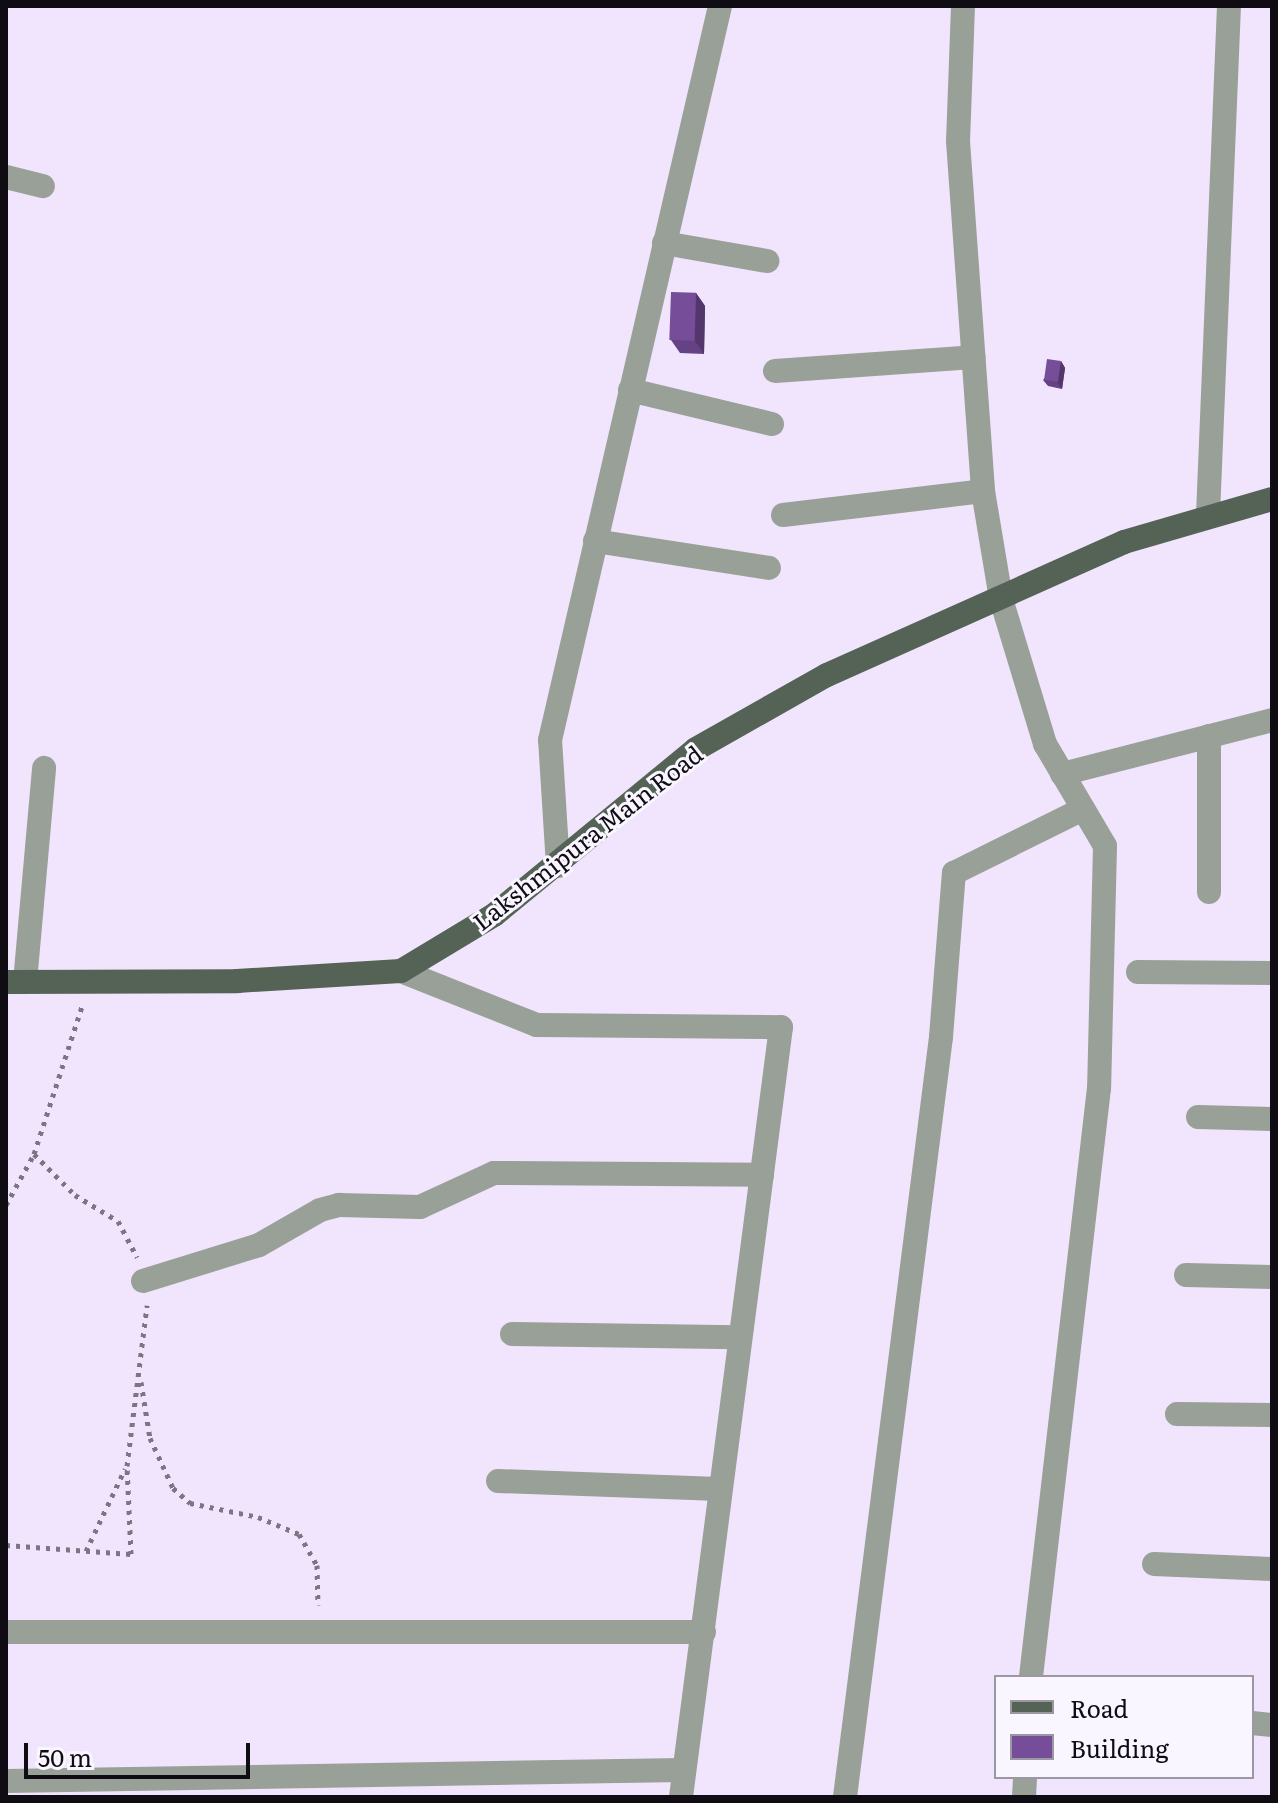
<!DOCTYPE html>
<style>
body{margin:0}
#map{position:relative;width:1278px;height:1803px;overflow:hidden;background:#f0e5fc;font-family:Literata,serif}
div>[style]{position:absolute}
.path>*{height:5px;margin-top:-2.5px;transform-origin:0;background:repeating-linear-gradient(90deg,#7d7584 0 4px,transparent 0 10px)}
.minor>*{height:24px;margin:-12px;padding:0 12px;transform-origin:12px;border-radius:12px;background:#98a098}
.major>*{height:24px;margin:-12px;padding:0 12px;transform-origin:12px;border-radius:12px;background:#546355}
.wall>*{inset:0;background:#654284}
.shaded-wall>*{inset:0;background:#53366b}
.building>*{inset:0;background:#764d99;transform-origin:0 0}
span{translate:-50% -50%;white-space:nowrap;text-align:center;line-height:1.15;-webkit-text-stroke:6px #faf6ff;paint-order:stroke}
.street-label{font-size:24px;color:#100c13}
.frame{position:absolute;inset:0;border:8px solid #100c13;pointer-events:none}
.legend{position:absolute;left:994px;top:1675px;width:260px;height:104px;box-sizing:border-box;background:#faf6ff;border:2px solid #9c98a1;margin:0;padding:10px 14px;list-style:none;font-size:24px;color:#100c13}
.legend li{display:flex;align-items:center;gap:16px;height:40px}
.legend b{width:40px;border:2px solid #9c98a1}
.scale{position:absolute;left:24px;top:1743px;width:226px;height:36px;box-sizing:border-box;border:4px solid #100c13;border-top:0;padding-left:10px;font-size:24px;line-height:28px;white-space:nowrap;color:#100c13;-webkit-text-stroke:6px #faf6ff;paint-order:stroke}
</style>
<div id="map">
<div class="path">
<i style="left:34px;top:1154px;width:156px;rotate:-72deg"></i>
<i style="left:6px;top:1205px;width:58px;rotate:-61.2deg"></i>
<i style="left:34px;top:1154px;width:58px;rotate:45deg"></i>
<i style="left:75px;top:1195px;width:50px;rotate:31.2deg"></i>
<i style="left:118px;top:1221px;width:41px;rotate:62.2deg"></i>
<i style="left:141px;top:1382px;width:57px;rotate:80.9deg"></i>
<i style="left:150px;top:1438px;width:55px;rotate:65.3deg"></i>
<i style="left:173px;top:1488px;width:23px;rotate:41deg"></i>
<i style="left:190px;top:1503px;width:69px;rotate:11.6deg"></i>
<i style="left:258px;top:1517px;width:44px;rotate:22.5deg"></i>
<i style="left:299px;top:1534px;width:36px;rotate:60deg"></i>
<i style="left:317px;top:1565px;width:40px;rotate:88.6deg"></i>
<i style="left:6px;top:1545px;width:125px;rotate:4.1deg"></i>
<i style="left:131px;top:1554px;width:88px;rotate:-92.6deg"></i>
<i style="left:127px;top:1466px;width:162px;rotate:-82.9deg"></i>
<i style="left:86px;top:1551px;width:91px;rotate:-64.6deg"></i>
</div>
<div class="minor">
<i style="left:963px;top:6px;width:135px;rotate:92.1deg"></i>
<i style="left:958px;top:141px;width:351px;rotate:85.9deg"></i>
<i style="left:983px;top:491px;width:109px;rotate:80.5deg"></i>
<i style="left:1001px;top:599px;width:152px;rotate:73.1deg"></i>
<i style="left:1045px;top:744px;width:118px;rotate:59.5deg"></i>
<i style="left:1105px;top:846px;width:242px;rotate:91.4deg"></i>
<i style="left:1099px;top:1088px;width:593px;rotate:96.59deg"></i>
<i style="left:6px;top:177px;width:38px;rotate:14deg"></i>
<i style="left:664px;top:243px;width:105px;rotate:9.9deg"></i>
<i style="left:775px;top:371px;width:199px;rotate:-4deg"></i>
<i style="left:630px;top:390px;width:146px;rotate:13.5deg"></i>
<i style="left:783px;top:515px;width:201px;rotate:-6.8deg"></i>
<i style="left:1208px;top:515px;width:509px;rotate:-87.64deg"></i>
<i style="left:595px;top:541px;width:176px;rotate:8.8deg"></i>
<i style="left:1062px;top:774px;width:217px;rotate:-14.4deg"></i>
<i style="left:558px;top:866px;width:126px;rotate:-93.6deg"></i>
<i style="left:550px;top:740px;width:753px;rotate:-76.96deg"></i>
<i style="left:1209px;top:892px;width:156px;rotate:-90deg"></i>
<i style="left:401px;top:971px;width:146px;rotate:21.7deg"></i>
<i style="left:537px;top:1025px;width:244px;rotate:0.5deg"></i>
<i style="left:781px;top:1027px;width:776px;rotate:97.4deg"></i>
<i style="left:1138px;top:972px;width:134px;rotate:0.4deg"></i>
<i style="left:25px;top:982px;width:215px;rotate:-84.9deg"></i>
<i style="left:1198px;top:1117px;width:74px;rotate:1.5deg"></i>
<i style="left:1186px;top:1275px;width:86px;rotate:1.3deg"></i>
<i style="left:143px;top:1281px;width:121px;rotate:-17.2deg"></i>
<i style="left:259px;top:1245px;width:70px;rotate:-29.8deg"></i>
<i style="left:320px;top:1210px;width:20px;rotate:-15deg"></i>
<i style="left:339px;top:1205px;width:81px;rotate:1.4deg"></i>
<i style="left:420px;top:1207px;width:81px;rotate:-24.7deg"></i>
<i style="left:494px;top:1173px;width:268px;rotate:0.4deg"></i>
<i style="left:512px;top:1334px;width:226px;rotate:0.8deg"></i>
<i style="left:1177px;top:1414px;width:95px;rotate:0.6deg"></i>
<i style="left:498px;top:1481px;width:221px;rotate:2.1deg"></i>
<i style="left:1154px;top:1564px;width:118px;rotate:2.4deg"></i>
<i style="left:6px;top:1632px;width:698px"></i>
<i style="left:1252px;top:1723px;width:20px;rotate:6deg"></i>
<i style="left:6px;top:1781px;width:677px;rotate:-0.93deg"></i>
<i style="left:845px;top:1797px;width:766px;rotate:-82.8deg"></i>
<i style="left:941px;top:1037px;width:165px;rotate:-85.5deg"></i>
<i style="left:954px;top:873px;width:144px;rotate:-26.4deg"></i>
<i style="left:1024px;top:1797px;width:20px;rotate:-87deg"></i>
</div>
<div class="major">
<i style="left:6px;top:982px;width:231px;rotate:-0.2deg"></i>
<i style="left:237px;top:981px;width:164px;rotate:-3.5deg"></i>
<i style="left:401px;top:971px;width:109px;rotate:-31.1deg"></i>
<i style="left:494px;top:915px;width:261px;rotate:-39.4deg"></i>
<i style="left:696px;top:749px;width:150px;rotate:-29.5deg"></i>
<i style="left:827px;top:675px;width:325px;rotate:-24.1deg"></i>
<i style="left:1124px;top:542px;width:154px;rotate:-16.2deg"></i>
</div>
<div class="wall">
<i style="clip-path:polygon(696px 293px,705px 306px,704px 354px,680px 353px,671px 340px)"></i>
<i style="clip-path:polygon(1061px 361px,1065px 368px,1062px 389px,1048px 386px,1043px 380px)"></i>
</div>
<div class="shaded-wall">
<i style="clip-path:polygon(696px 293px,705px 306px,704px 354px,695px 341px)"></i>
<i style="clip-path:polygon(1061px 361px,1065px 368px,1062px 389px,1057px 382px)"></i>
</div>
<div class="building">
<i style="left:671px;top:292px;width:25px;height:48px;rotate:2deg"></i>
<i style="left:1047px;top:359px;width:14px;height:21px;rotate:8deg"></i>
</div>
<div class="street-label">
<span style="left:587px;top:837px;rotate:-38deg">Lakshmipura Main Road</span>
</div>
<div class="frame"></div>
<ul class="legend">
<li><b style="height:10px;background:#546355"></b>Road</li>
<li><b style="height:22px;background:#764d99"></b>Building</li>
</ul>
<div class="scale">50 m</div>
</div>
